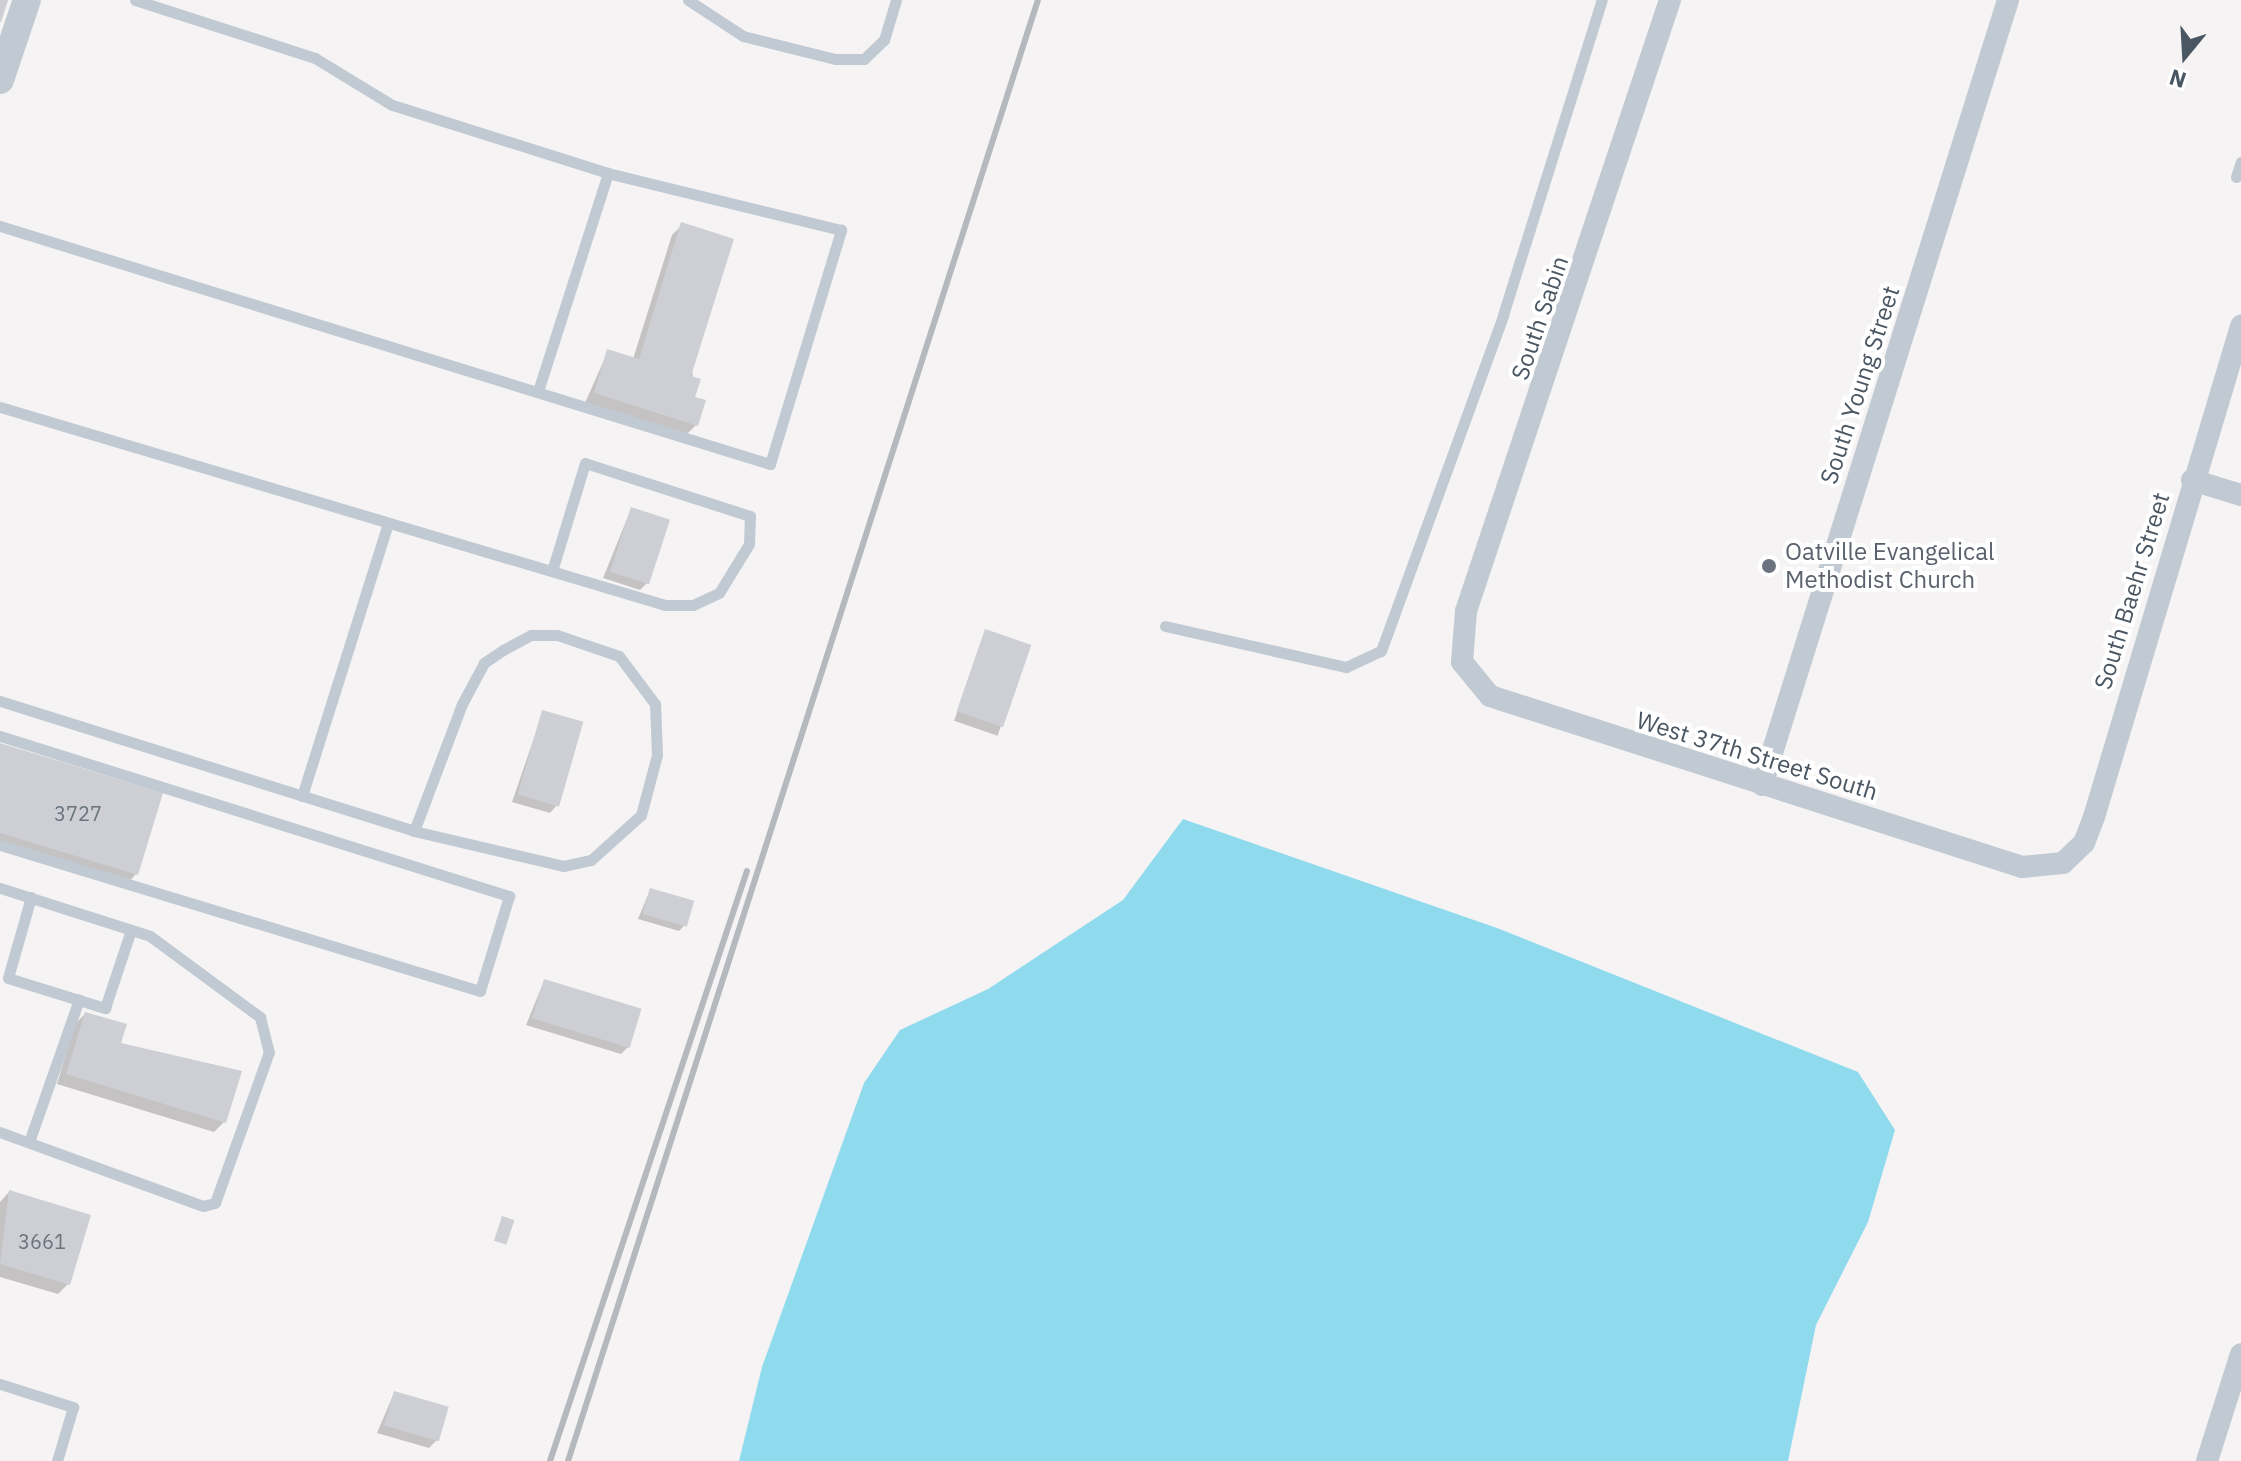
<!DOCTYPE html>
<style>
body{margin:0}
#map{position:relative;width:2241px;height:1461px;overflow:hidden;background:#f5f3f3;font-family:"IBM Plex Sans",sans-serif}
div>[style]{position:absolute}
.water>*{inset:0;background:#90daee}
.shadow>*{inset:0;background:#0003;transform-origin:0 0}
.building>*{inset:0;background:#cdcfd5;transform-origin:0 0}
.service>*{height:11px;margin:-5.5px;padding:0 5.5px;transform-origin:5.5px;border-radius:5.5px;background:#c1cad2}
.minor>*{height:22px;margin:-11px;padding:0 11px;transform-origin:11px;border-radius:11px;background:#c1cad2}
.tertiary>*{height:28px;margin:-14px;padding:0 14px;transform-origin:14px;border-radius:14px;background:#c1cad2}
.rail>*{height:6px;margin:-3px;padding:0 3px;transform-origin:3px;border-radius:3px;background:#b5b8bd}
.dots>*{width:22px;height:22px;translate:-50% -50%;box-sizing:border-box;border:4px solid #fff;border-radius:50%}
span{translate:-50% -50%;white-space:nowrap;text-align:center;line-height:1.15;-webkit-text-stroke:8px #fff;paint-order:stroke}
.number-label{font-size:20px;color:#6b747e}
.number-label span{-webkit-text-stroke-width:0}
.street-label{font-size:24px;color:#4a5661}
.worship-label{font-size:24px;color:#5b616d}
.left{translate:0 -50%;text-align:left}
.north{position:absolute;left:2145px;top:16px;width:80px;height:80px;-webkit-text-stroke:6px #fff;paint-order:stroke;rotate:198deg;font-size:22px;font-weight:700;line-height:32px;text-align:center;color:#4a5661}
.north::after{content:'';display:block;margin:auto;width:28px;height:36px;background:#4a5661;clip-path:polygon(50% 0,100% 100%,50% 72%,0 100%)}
</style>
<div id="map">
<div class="water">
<i style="clip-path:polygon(1183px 819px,1497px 928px,1858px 1072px,1895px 1130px,1868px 1222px,1816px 1325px,1788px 1461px,739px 1461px,762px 1367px,864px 1083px,900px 1030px,988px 989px,1123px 900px)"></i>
</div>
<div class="shadow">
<i style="clip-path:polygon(682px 225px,696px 425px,686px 435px,585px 403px,608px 351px,633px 359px,672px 235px)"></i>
<i style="clip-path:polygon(631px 509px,647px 583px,640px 590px,603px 578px)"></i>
<i style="left:985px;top:631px;width:46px;height:95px;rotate:19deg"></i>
<i style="clip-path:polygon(543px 712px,557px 805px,550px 813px,512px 802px)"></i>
<i style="clip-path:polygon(0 745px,136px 874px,126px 885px,0 846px)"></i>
<i style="clip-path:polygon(650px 890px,684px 926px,679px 931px,638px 919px)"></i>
<i style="clip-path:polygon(544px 981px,628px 1047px,621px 1054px,526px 1025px)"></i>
<i style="clip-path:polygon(85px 1014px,119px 1044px,239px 1072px,224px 1122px,214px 1132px,57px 1084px,75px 1024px)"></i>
<i style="clip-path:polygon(9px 1192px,68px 1284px,58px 1294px,0 1277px,0 1202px)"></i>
<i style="clip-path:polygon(394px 1393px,437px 1440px,429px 1448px,377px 1433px)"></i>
</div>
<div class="building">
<i style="clip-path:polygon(0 0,8px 0,1px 22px,0 22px)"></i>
<i style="clip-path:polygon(681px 222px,734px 239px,691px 376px,701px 379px,695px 397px,706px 400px,698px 426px,594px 393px,607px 349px,639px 359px)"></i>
<i style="left:631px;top:507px;width:41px;height:68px;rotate:18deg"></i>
<i style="left:985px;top:629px;width:49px;height:87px;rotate:19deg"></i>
<i style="left:542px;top:710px;width:43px;height:88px;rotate:16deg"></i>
<i style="clip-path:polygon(0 743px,163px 793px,138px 875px,0 833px)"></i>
<i style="left:650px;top:888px;width:46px;height:27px;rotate:16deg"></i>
<i style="left:544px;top:979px;width:102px;height:41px;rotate:17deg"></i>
<i style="clip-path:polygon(85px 1012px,127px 1024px,121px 1043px,242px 1071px,226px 1123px,66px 1074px)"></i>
<i style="clip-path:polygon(9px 1190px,91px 1215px,70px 1285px,0 1264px)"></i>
<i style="left:502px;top:1216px;width:13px;height:26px;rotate:18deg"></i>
<i style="left:394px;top:1391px;width:57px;height:36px;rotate:16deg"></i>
</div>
<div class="service">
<i style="left:688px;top:0;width:66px;rotate:33.2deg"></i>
<i style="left:743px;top:36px;width:95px;rotate:14deg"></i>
<i style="left:835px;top:59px;width:29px"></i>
<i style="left:864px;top:59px;width:28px;rotate:-44deg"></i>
<i style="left:884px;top:40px;width:42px;rotate:-73.3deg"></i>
<i style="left:2236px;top:177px;width:16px;rotate:-72deg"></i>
<i style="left:0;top:226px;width:806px;rotate:17.18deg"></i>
<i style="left:770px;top:464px;width:245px;rotate:-73.1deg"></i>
<i style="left:841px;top:230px;width:240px;rotate:-166.3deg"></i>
<i style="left:608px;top:173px;width:226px;rotate:-162.5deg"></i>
<i style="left:392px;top:105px;width:90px;rotate:-148.6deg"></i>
<i style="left:315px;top:58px;width:189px;rotate:-162.1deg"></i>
<i style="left:539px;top:388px;width:226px;rotate:-72.2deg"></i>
<i style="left:0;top:407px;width:694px;rotate:16.58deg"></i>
<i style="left:665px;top:605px;width:28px"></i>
<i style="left:693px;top:605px;width:29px;rotate:-25deg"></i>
<i style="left:719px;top:593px;width:57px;rotate:-58.5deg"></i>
<i style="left:749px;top:544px;width:28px;rotate:-88deg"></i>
<i style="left:750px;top:516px;width:173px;rotate:-162.2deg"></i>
<i style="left:585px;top:463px;width:113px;rotate:107deg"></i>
<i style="left:1165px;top:626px;width:186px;rotate:12.8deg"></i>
<i style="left:1346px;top:667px;width:38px;rotate:-25deg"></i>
<i style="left:1381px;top:651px;width:357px;rotate:-70deg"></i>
<i style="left:1503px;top:315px;width:330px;rotate:-72.6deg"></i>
<i style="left:0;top:701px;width:434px;rotate:17.4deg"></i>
<i style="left:414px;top:831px;width:153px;rotate:13.2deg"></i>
<i style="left:563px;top:866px;width:29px;rotate:-12deg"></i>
<i style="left:591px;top:860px;width:67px;rotate:-42deg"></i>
<i style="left:641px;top:815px;width:62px;rotate:-75.1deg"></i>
<i style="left:657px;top:755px;width:51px;rotate:-92.2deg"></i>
<i style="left:655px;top:704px;width:60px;rotate:-126.9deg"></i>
<i style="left:619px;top:656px;width:65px;rotate:-161.3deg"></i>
<i style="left:557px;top:635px;width:26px;rotate:180deg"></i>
<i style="left:531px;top:635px;width:32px;rotate:152deg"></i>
<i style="left:503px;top:650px;width:23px;rotate:146deg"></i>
<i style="left:484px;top:663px;width:47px;rotate:118.2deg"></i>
<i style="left:462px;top:704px;width:136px;rotate:110.7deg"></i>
<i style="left:0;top:736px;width:534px;rotate:17.45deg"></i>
<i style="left:509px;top:896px;width:99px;rotate:107deg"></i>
<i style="left:480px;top:991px;width:502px;rotate:-163.08deg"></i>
<i style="left:302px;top:796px;width:286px;rotate:-72.5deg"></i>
<i style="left:0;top:888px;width:157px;rotate:17.7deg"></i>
<i style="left:150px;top:936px;width:137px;rotate:36.4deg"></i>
<i style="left:260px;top:1017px;width:36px;rotate:76deg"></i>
<i style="left:269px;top:1052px;width:160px;rotate:109.7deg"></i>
<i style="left:215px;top:1203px;width:12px;rotate:166deg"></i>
<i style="left:203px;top:1206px;width:216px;rotate:-160deg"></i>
<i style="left:31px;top:897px;width:84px;rotate:105.9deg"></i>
<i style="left:8px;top:978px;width:102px;rotate:17.2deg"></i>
<i style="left:105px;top:1008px;width:82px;rotate:-71.6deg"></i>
<i style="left:29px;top:1142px;width:151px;rotate:-70.7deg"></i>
<i style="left:0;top:1384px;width:77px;rotate:17.5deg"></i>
<i style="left:73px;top:1407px;width:56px;rotate:106.5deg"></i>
</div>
<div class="minor">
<i style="left:1670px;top:0;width:644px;rotate:108.46deg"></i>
<i style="left:1466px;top:611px;width:51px;rotate:94.5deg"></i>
<i style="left:1462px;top:662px;width:44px;rotate:50.5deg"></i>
<i style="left:1490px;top:696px;width:559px;rotate:17.82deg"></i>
<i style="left:2022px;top:867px;width:41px;rotate:-5.6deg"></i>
<i style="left:2063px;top:863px;width:29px;rotate:-44deg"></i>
<i style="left:2084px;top:843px;width:28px;rotate:-69deg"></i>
<i style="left:2094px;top:817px;width:513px;rotate:-73.33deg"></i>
<i style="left:2192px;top:480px;width:51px;rotate:17deg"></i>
<i style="left:1762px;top:785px;width:823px;rotate:-72.6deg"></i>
<i style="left:2207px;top:1461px;width:112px;rotate:-72.4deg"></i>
</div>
<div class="tertiary">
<i style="left:0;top:80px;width:84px;rotate:-71.4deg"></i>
</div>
<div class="rail">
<i style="left:550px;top:1461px;width:622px;rotate:-71.54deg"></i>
<i style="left:568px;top:1461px;width:1535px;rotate:-72.17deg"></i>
</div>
<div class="dots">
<i style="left:1769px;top:566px;background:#6b7280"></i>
</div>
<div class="number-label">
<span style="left:78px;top:813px">3727</span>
<span style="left:42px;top:1241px">3661</span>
</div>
<div class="street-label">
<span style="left:1540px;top:318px;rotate:-71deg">South Sabin</span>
<span style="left:1860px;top:385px;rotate:-72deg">South Young Street</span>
<span style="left:2132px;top:591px;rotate:-73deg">South Baehr Street</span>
<span style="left:1757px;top:756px;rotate:17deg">West 37th Street South</span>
</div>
<div class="worship-label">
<span class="left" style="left:1785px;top:566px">Oatville Evangelical<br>Methodist Church</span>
</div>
<div class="north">N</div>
</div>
